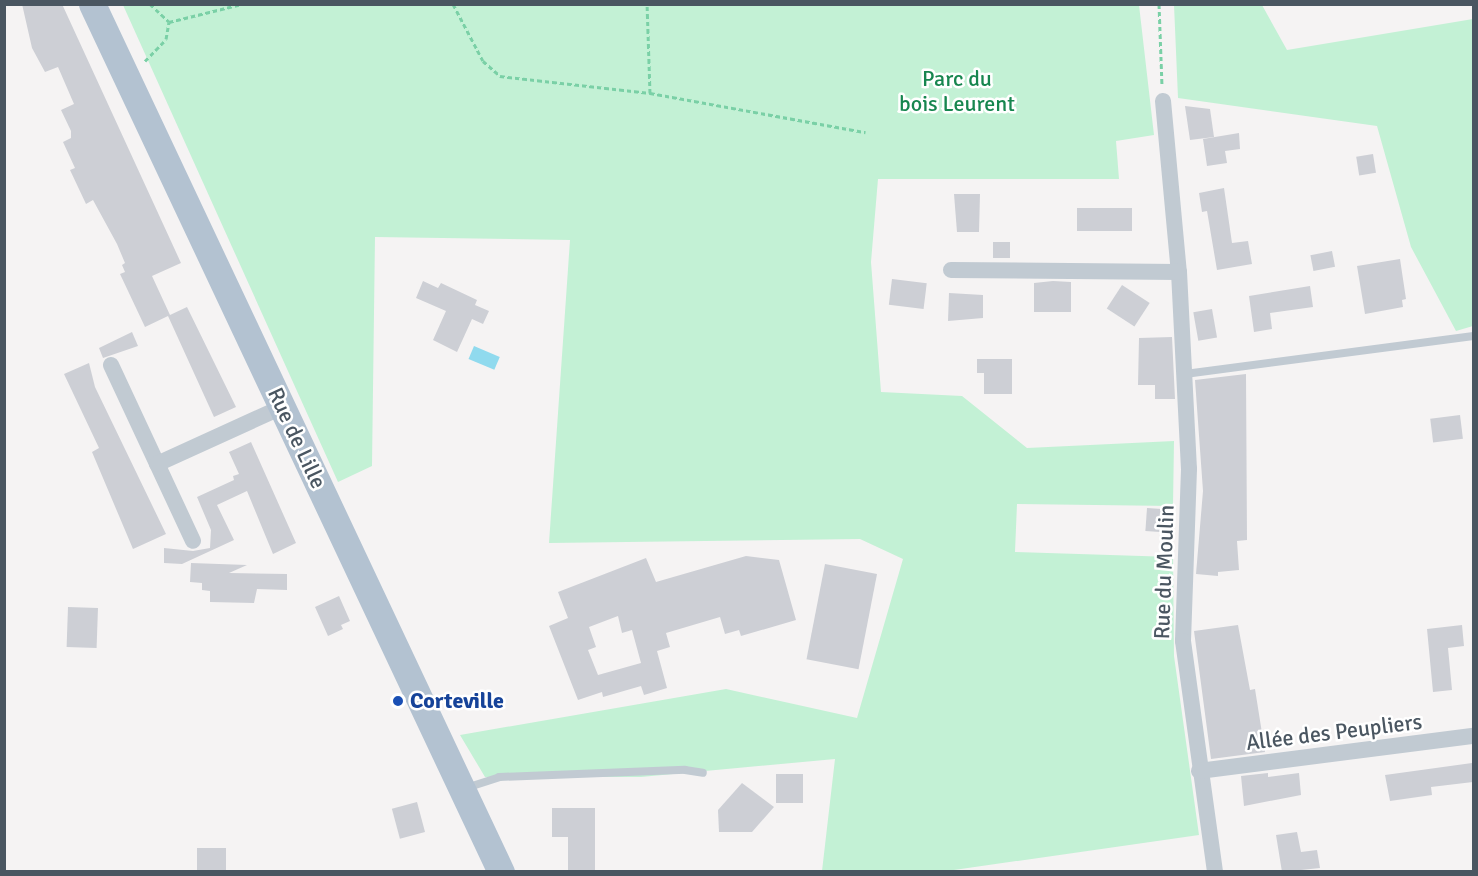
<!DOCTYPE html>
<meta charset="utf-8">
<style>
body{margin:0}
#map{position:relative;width:1478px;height:876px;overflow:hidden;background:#f5f3f3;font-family:Signika,sans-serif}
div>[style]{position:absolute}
.green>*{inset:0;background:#c3f1d5}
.water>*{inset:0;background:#90daee;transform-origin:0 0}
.building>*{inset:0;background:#cdcfd5;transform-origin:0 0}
.path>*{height:3px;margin-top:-1.5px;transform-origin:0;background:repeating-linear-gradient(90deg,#7ad0a6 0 4.5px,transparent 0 7.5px)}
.lane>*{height:8px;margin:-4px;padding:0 4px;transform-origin:4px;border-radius:4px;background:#c1cad2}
.street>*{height:16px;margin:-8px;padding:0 8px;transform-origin:8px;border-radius:8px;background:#c1cad2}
.primary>*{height:27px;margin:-13.5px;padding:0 13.5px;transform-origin:13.5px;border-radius:13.5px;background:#b3c2d1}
.dots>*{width:16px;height:16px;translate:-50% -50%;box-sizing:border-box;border:3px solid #fff;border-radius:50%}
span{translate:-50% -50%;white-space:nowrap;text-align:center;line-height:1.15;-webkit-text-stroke:5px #fff;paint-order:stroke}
.park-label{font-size:22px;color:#17864f}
.street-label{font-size:22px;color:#4a5661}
.transit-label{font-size:22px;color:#164399;font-weight:700}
.left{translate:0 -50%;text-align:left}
.frame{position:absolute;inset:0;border:6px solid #4a5661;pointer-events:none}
</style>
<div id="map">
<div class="green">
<i style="clip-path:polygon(123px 5px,1139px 5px,1154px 135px,1116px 141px,1119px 179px,878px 179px,871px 262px,881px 392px,962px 396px,1027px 448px,1174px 441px,1173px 506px,1017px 504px,1015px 552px,1173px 557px,1174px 656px,1199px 835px,947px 871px,822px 871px,835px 759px,641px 777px,485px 777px,460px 735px,726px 689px,857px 718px,903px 559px,860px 539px,549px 543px,570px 240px,375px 237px,372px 466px,338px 482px)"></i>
<i style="clip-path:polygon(1174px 5px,1262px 5px,1287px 50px,1473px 19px,1473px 326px,1456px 331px,1411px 247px,1377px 126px,1178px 98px)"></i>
</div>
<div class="water">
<i style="left:474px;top:346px;width:28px;height:14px;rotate:23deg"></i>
</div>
<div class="building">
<i style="clip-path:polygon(22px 4px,62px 4px,181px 263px,152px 276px,170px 315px,187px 307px,236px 407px,214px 417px,168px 316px,145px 327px,120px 274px,125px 272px,122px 265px,125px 263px,117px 244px,93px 200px,86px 204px,70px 170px,75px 168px,63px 142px,71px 138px,71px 131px,61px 110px,74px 104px,58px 67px,45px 72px,32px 48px)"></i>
<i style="clip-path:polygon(1185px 106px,1210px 109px,1214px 137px,1190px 140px)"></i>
<i style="clip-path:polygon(1239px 133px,1240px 149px,1225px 151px,1227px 163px,1207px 166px,1203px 139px)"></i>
<i style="left:1373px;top:154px;width:19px;height:17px;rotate:81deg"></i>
<i style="clip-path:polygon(1224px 188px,1232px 243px,1248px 241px,1252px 264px,1217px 270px,1207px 211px,1202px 212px,1199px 193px)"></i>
<i style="clip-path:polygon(954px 194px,980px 194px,979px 232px,957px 232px)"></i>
<i style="left:1077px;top:208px;width:55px;height:23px"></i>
<i style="left:993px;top:242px;width:17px;height:16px"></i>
<i style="left:1332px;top:251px;width:16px;height:22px;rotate:79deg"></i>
<i style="clip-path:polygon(1400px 259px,1406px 299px,1402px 300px,1403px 307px,1365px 314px,1357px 266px)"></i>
<i style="left:892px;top:279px;width:35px;height:26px;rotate:7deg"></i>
<i style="clip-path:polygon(423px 281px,438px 288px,441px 283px,477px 300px,475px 305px,489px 311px,483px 324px,472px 319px,457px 352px,433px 340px,446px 311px,416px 298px)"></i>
<i style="clip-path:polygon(1053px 281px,1071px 282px,1071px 312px,1034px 312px,1034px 283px)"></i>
<i style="left:1122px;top:285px;width:33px;height:28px;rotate:33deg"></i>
<i style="clip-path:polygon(1310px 286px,1313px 307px,1270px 313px,1272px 329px,1254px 332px,1249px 296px)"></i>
<i style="clip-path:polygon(949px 293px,983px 295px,983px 318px,948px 321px)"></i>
<i style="left:1212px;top:309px;width:29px;height:19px;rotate:80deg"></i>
<i style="clip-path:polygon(132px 332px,138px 346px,103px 358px,99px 348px)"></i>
<i style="clip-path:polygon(1172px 337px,1175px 399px,1155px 399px,1155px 385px,1138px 385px,1139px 338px)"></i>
<i style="clip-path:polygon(977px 359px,1012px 359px,1012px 394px,984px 394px,984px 373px,977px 373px)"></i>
<i style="clip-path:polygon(89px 363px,95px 387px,166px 534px,133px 549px,92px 452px,99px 448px,64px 374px)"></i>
<i style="clip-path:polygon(1246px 374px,1247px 540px,1237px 541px,1239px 570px,1218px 572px,1218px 576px,1196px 574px,1203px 491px,1195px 380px)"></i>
<i style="left:1460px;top:415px;width:24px;height:30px;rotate:83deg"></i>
<i style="clip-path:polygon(251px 442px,296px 543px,273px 554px,247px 491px,217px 505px,234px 540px,182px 564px,164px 563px,164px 548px,193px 551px,210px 548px,211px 530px,197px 497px,234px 480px,233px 476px,239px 474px,229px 452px)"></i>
<i style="left:1147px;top:508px;width:26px;height:23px;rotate:4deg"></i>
<i style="clip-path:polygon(evenodd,746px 556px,779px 560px,796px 620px,741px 636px,739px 630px,725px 634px,720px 617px,666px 633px,670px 647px,657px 651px,667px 688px,644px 695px,641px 686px,603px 697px,602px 692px,578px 700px,549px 626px,568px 618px,558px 592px,646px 558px,656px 582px,746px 556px,618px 616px,622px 633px,632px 630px,641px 663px,598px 675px,588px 650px,596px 647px,589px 627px,618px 616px)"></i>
<i style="clip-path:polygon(191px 563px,247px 565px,229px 573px,287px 574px,287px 590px,257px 589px,254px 603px,210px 602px,210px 591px,202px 590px,202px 583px,190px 582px)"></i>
<i style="left:825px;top:564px;width:53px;height:97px;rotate:11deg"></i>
<i style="clip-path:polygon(339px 596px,350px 621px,341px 625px,343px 629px,328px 636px,315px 607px)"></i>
<i style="left:68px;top:607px;width:30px;height:40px;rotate:2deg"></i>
<i style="clip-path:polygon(1238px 625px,1250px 690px,1255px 689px,1265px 752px,1211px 759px,1194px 631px)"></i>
<i style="clip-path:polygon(1462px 625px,1464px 646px,1448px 648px,1452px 690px,1433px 692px,1427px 629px)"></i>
<i style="clip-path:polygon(1472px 763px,1473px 782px,1431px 787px,1432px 795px,1390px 801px,1385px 775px)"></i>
<i style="clip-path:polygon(1268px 773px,1268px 777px,1299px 773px,1301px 795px,1244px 806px,1241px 776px)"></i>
<i style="left:776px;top:774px;width:27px;height:29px"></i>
<i style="clip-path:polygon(742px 783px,774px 807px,752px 832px,719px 832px,718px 810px)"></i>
<i style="left:417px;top:802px;width:31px;height:26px;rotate:75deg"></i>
<i style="clip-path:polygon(552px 808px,595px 808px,595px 872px,568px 872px,568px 837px,552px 837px)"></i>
<i style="clip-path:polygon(1297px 832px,1301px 852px,1317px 850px,1320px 868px,1282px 872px,1276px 835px)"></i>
<i style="left:197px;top:848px;width:29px;height:24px"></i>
</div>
<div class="path">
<i style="left:150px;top:4px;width:26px;rotate:43deg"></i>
<i style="left:169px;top:22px;width:75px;rotate:-13.9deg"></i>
<i style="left:453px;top:4px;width:64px;rotate:62.2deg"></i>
<i style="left:483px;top:61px;width:23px;rotate:41deg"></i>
<i style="left:500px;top:76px;width:151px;rotate:6.5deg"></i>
<i style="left:650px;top:93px;width:89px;rotate:-91.9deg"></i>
<i style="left:1159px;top:4px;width:81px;rotate:87.9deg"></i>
<i style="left:145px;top:61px;width:30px;rotate:-46deg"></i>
<i style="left:166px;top:39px;width:17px;rotate:-80deg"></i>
<i style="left:650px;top:93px;width:219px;rotate:10.3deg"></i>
</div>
<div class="lane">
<i style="left:1185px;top:374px;width:291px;rotate:-7.5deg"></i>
<i style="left:466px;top:788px;width:35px;rotate:-18deg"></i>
<i style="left:499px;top:777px;width:186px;rotate:-2.2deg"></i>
<i style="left:685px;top:770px;width:18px;rotate:9deg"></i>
</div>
<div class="street">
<i style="left:1163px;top:101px;width:172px;rotate:84.7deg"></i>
<i style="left:1179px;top:272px;width:197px;rotate:87.1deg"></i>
<i style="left:1189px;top:469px;width:172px;rotate:92deg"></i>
<i style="left:1183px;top:641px;width:233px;rotate:82.1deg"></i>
<i style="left:951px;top:270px;width:228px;rotate:0.5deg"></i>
<i style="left:111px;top:365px;width:194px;rotate:65deg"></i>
<i style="left:157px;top:464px;width:137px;rotate:-24.5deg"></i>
<i style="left:1199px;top:771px;width:277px;rotate:-7.3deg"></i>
</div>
<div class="primary">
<i style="left:92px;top:4px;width:960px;rotate:64.77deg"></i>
</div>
<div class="dots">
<i style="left:398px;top:701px;background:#1a4fb4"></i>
</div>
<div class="park-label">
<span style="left:957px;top:91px">Parc du<br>bois Leurent</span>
</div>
<div class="street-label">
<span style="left:297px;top:438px;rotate:65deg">Rue de Lille</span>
<span style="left:1164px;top:572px;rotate:-88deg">Rue du Moulin</span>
<span style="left:1334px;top:732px;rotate:-7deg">Allée des Peupliers</span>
</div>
<div class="transit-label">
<span class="left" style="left:410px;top:701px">Corteville</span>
</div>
<div class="frame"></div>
</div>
